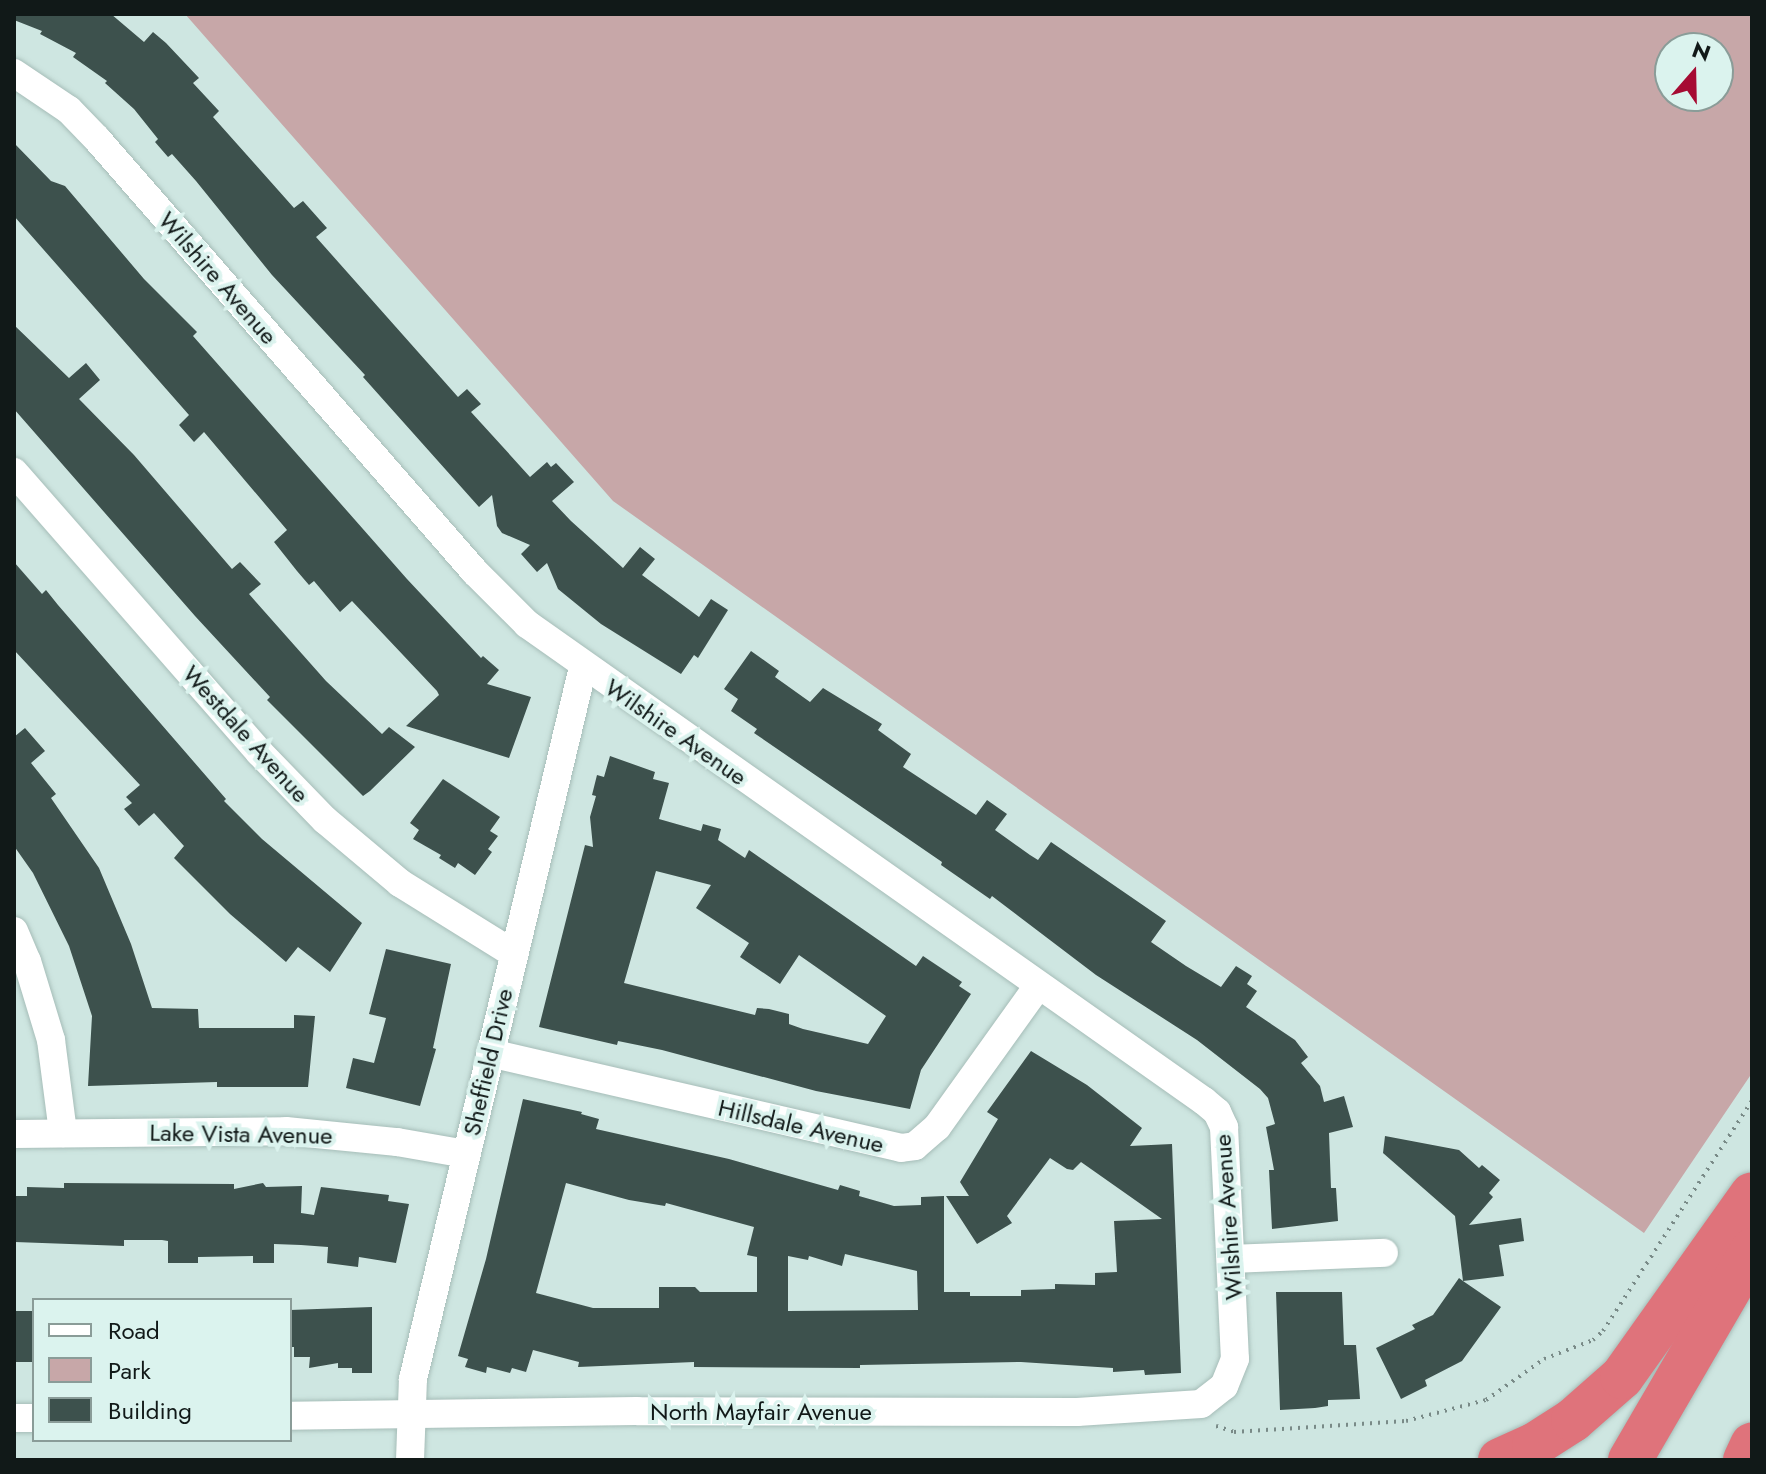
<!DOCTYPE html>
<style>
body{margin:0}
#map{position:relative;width:1766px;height:1474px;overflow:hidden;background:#cee6e1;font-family:Jost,sans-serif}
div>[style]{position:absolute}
.green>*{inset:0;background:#c7a7a8}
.building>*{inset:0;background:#3d514d;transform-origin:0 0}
.path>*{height:4px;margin-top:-2px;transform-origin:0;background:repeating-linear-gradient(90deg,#798a87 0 2px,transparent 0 8px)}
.roads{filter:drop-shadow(0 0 2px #a6bdb8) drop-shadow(0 0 2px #a6bdb8)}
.minor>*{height:28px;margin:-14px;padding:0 14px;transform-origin:14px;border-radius:14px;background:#fff}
.motorway>*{height:44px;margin:-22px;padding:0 22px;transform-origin:22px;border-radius:22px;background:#df737b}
span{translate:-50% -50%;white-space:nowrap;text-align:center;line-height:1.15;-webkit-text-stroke:8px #dbf3ee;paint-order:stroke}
.street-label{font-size:24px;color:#111918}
.frame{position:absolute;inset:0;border:16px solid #111918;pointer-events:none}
.legend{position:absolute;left:32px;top:1298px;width:260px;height:144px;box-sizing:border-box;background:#dbf3ee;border:2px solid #8a9c98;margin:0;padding:10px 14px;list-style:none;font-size:24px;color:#111918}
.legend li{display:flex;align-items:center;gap:16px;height:40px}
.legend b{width:40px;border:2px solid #8a9c98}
.north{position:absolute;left:1654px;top:32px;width:80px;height:80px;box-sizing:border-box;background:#dbf3ee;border:2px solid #8a9c98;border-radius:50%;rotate:20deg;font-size:22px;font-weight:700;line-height:32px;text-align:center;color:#111918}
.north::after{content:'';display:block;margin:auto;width:28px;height:36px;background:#a60b33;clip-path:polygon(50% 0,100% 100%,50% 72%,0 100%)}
</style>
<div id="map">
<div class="green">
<i style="clip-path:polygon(evenodd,185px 14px,1752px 14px,1752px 1073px,1644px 1233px,613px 501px,185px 14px,1670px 48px,1718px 48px,1718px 96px,1670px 96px,1670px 48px)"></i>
</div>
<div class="building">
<i style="clip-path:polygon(14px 14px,111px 14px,144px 42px,153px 32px,166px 43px,199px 78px,193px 83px,219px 111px,213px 117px,294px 208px,303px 201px,327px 228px,316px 237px,458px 397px,467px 389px,481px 404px,471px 412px,502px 446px,530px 477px,547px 462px,551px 467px,556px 463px,574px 482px,552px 501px,571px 521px,623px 568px,640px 547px,655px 559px,642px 575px,699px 617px,711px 599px,728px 610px,698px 658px,694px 655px,681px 674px,601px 624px,558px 589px,547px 563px,537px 572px,521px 554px,530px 545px,502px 533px,497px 526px,492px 495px,479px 507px,363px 377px,365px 375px,272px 275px,196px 181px,172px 154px,168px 157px,155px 142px,158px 139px,134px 109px,105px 83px,107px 81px,73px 57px,76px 53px,40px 34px,42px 31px,14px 20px)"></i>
<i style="clip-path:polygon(14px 143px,51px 181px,65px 186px,144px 279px,197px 332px,193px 336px,407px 579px,481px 658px,483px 656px,499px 670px,487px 684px,531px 697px,509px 758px,406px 726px,439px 695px,437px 691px,352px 601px,340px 612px,314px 581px,309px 585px,297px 571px,274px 542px,287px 530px,204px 432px,194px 442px,179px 425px,189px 415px,14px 216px)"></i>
<i style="clip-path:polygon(14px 325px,69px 378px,86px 363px,100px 380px,79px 399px,134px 455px,232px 569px,240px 562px,261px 584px,249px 594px,326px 681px,382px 734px,389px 727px,415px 747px,370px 791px,363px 796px,267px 700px,270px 697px,195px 616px,14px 409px)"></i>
<i style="clip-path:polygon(14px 562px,42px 594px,46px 590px,58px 605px,226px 799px,224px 801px,262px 839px,362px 923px,330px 972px,298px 947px,286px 962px,230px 914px,174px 858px,184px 846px,154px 813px,139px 826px,124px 809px,132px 803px,126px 797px,140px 785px,14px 650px)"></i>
<i style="clip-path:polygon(751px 651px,779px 671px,775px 677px,810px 702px,823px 688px,882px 724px,878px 730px,911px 754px,903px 767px,976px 815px,987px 800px,1007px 814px,995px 830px,1030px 855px,1038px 860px,1051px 842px,1166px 921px,1151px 942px,1186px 966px,1221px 987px,1236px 966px,1252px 976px,1247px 984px,1257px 991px,1246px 1007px,1295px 1040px,1308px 1057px,1301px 1063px,1320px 1086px,1324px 1102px,1344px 1096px,1353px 1127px,1329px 1133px,1331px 1188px,1336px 1188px,1338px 1221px,1272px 1229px,1269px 1170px,1274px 1170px,1266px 1127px,1275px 1124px,1268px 1098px,1260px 1089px,1197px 1040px,1096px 975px,992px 896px,990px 899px,941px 865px,942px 862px,754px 733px,757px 729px,731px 711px,738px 699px,724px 689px)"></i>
<i style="clip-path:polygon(25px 728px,45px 751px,31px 763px,56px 794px,51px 798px,99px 868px,131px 944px,152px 1008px,198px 1009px,199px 1028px,294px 1028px,294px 1015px,315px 1016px,308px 1087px,217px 1087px,217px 1082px,88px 1086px,92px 1016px,69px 946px,33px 873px,14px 846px,14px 737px)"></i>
<i style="clip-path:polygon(evenodd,610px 756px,655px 772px,653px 779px,669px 783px,659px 819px,701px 831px,703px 824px,721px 829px,718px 840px,745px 858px,749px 850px,916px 966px,923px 956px,962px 982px,959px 986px,971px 994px,921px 1070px,910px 1109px,816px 1091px,662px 1050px,618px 1041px,617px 1045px,539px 1027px,585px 845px,593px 847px,590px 817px,596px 796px,592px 795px,597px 775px,604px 777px,610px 756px,656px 871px,711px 885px,696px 908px,749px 943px,740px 957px,780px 984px,799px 955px,886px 1016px,868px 1044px,803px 1029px,789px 1024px,789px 1014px,769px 1009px,757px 1008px,755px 1015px,624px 983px,656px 871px)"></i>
<i style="clip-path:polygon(443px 779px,500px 817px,490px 831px,498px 836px,488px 849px,492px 852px,475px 875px,458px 863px,455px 868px,439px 858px,441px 855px,413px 839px,419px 830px,410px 823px)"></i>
<i style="clip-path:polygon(386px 949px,451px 964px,433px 1048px,436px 1049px,420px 1106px,346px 1088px,353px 1058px,374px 1063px,386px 1018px,369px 1014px)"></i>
<i style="clip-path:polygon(evenodd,1031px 1051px,1087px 1085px,1142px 1128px,1130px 1146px,1172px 1144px,1181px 1373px,1145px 1375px,1144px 1370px,1113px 1372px,1113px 1368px,1021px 1362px,860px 1365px,860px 1368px,694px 1367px,694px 1362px,578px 1367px,579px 1362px,533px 1350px,526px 1372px,512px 1368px,510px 1373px,487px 1367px,486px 1373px,465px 1367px,468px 1359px,458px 1356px,486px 1259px,523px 1099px,582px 1112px,581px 1114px,599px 1119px,596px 1129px,729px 1159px,838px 1190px,840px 1185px,860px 1191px,859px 1196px,894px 1206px,921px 1205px,921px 1197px,944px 1196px,944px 1292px,970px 1292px,970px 1296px,1021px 1296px,1021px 1290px,1055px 1289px,1055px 1284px,1095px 1285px,1095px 1273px,1117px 1272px,1114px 1221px,1162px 1219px,1081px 1162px,1073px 1170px,1067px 1169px,1050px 1158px,1007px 1216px,1012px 1223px,977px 1244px,946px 1196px,969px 1196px,960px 1182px,998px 1119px,987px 1112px,1031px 1051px,566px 1183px,629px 1200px,665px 1206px,666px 1203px,754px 1227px,747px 1255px,757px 1257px,757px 1292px,700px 1292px,695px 1287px,659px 1287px,659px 1308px,593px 1308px,536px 1293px,566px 1183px,1031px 1051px,845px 1254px,917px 1271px,918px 1310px,788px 1311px,788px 1256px,808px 1260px,809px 1256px,842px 1266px,845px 1254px)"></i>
<i style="clip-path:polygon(1385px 1136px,1459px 1150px,1479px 1168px,1482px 1165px,1500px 1180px,1489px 1193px,1493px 1197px,1469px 1225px,1521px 1218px,1524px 1241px,1499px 1245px,1504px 1276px,1463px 1281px,1501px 1307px,1462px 1361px,1425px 1380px,1427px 1386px,1401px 1399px,1376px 1348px,1415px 1329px,1412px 1325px,1433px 1315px,1459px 1278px,1463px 1281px,1455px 1216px,1383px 1153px)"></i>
<i style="clip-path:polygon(64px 1183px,234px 1184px,234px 1189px,263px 1183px,266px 1187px,302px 1186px,301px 1213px,314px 1215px,321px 1187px,389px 1195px,388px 1201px,409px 1204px,396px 1263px,359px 1257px,358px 1267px,327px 1263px,328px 1247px,301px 1245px,274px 1244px,274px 1263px,253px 1263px,253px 1256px,198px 1257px,198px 1263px,168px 1263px,168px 1241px,162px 1240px,124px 1240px,124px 1246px,15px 1242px,15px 1196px,27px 1196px,27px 1187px,64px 1188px)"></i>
<i style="clip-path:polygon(1276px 1292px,1342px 1292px,1344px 1345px,1356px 1345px,1360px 1399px,1328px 1400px,1328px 1406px,1315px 1408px,1280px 1410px)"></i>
<i style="clip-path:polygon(372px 1307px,372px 1373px,352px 1373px,352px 1368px,338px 1368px,338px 1363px,309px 1368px,310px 1357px,294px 1357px,294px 1347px,290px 1347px,290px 1310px)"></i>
<i style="left:14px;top:1311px;width:20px;height:51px"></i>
</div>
<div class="path">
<i style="left:1216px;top:1426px;width:19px;rotate:18deg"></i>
<i style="left:1234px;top:1432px;width:172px;rotate:-3.7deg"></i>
<i style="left:1406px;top:1421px;width:83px;rotate:-14.7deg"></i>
<i style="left:1486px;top:1400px;width:71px;rotate:-35.3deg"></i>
<i style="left:1544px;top:1359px;width:53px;rotate:-21.2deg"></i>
<i style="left:1593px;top:1340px;width:13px;rotate:-42deg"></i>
<i style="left:1603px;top:1331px;width:274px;rotate:-57.1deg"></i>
</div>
<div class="roads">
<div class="minor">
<i style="left:14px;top:73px;width:66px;rotate:33.9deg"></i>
<i style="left:69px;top:110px;width:40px;rotate:46deg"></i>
<i style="left:97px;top:139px;width:575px;rotate:48.88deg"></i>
<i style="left:475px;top:572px;width:74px;rotate:45deg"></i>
<i style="left:527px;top:624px;width:828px;rotate:35.17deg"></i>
<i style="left:1204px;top:1101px;width:17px;rotate:40deg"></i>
<i style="left:1217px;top:1112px;width:17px;rotate:65deg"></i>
<i style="left:1224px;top:1127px;width:232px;rotate:87.3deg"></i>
<i style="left:1235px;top:1359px;width:29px;rotate:112deg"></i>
<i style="left:1224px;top:1386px;width:29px;rotate:142deg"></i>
<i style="left:1201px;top:1404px;width:124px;rotate:176.3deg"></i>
<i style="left:1077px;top:1412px;width:440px;rotate:-179.9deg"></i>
<i style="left:637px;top:1411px;width:347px;rotate:179.2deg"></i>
<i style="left:14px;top:472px;width:372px;rotate:48.8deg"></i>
<i style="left:259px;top:752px;width:95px;rotate:45.9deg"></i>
<i style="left:325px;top:820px;width:98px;rotate:40deg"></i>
<i style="left:400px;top:883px;width:134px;rotate:31.9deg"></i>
<i style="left:14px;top:931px;width:33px;rotate:67deg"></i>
<i style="left:27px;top:961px;width:83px;rotate:73.1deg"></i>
<i style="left:51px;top:1040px;width:94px;rotate:82.6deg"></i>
<i style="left:490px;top:1053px;width:422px;rotate:13deg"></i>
<i style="left:901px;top:1148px;width:14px;rotate:-8deg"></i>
<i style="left:915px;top:1146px;width:29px;rotate:-41deg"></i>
<i style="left:937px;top:1127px;width:173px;rotate:-54.4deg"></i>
<i style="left:14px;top:1134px;width:272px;rotate:-0.6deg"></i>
<i style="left:286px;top:1131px;width:112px;rotate:5.7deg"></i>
<i style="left:397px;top:1142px;width:70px;rotate:9.9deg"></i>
<i style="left:1232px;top:1259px;width:152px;rotate:-2.3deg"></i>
<i style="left:14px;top:1418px;width:20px"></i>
<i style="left:410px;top:1460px;width:81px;rotate:-87.9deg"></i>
<i style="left:413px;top:1379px;width:732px;rotate:-76.57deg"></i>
</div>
<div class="motorway">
<i style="left:1500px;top:1460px;width:37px;rotate:-24deg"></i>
<i style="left:1534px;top:1445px;width:46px;rotate:-32.7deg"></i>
<i style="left:1573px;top:1420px;width:65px;rotate:-41.3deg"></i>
<i style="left:1622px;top:1377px;width:224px;rotate:-54.6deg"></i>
<i style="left:1630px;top:1460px;width:243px;rotate:-59.8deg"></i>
<i style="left:1745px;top:1460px;width:17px;rotate:-65deg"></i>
</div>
</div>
<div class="street-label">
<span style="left:218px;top:278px;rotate:49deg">Wilshire Avenue</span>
<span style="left:676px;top:732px;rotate:35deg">Wilshire Avenue</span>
<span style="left:246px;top:734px;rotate:48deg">Westdale Avenue</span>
<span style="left:488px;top:1062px;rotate:-77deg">Sheffield Drive</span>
<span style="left:801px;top:1126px;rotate:13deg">Hillsdale Avenue</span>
<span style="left:241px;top:1134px;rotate:1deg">Lake Vista Avenue</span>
<span style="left:1228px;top:1217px;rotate:-94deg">Wilshire Avenue</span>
<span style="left:761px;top:1412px">North Mayfair Avenue</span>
</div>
<div class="frame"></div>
<ul class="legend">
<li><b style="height:10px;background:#fff"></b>Road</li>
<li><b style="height:22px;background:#c7a7a8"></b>Park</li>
<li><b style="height:22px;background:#3d514d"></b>Building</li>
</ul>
<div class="north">N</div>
</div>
